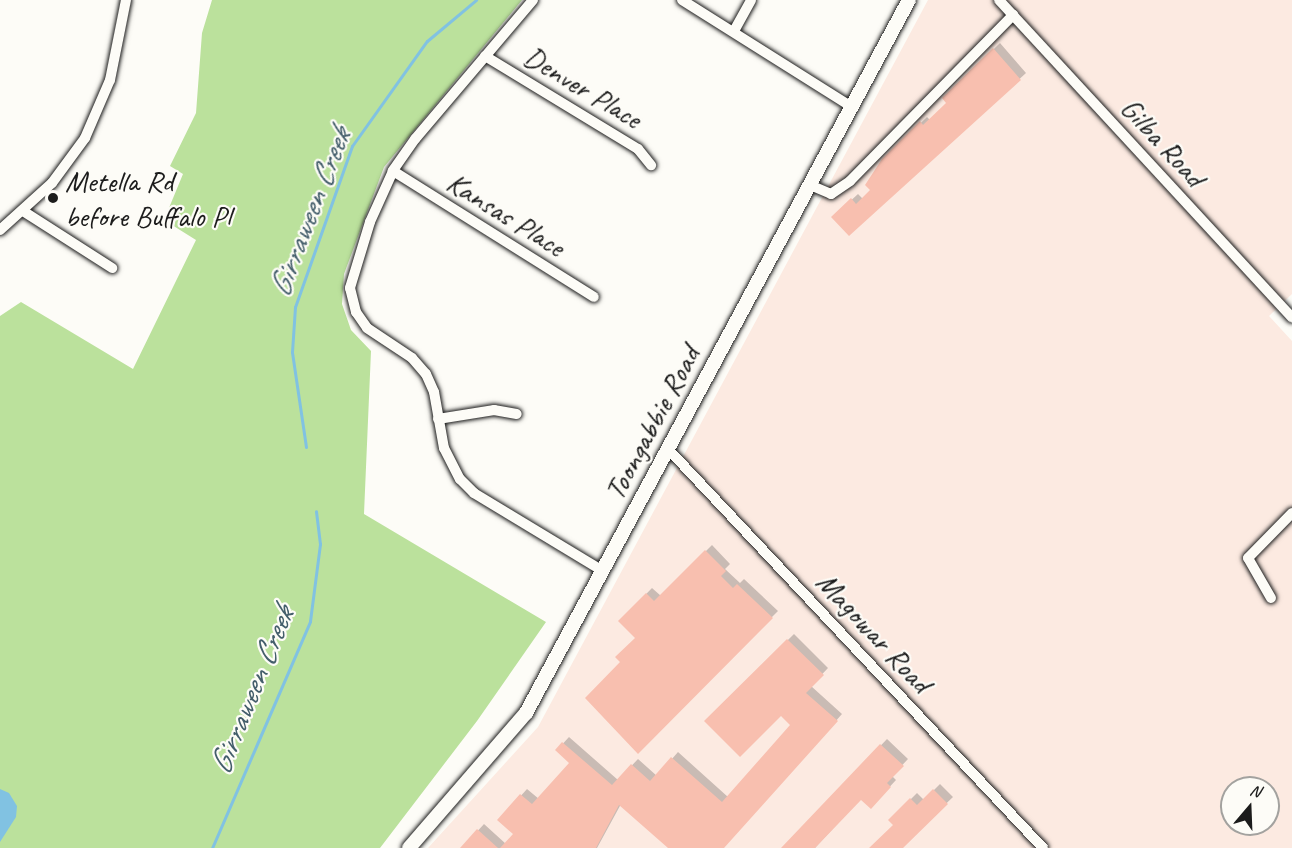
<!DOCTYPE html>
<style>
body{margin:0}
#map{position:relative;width:1292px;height:848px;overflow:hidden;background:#fdfcf7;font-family:Caveat,sans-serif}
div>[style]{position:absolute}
.built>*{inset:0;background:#fceae1}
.green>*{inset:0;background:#bbe19c}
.water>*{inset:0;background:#81c2e2}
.shadow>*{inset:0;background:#0003}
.stream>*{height:3px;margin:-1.5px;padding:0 1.5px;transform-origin:1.5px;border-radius:1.5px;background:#81c2e2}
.building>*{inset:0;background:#f8bfaf}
.roads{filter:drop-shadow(0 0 2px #1c1c1c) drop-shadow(0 0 2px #1c1c1c)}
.minor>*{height:10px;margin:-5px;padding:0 5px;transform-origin:5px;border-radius:5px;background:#fdfcf7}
.major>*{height:14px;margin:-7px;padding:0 7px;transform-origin:7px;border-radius:7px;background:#fdfcf7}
.dots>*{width:16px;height:16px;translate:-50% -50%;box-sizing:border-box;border:3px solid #fdfcf7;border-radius:50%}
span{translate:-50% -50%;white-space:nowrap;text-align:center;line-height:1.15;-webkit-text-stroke:4.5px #fdfcf7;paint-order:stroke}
.street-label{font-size:30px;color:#1c1c1c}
.poi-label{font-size:30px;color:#1c1c1c}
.left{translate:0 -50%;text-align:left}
.water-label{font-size:32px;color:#445e6b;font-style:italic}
.north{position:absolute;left:1220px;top:776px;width:60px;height:60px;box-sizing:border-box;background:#fdfcf7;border:2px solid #a3a29f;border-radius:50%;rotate:19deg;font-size:16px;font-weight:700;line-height:24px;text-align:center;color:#1c1c1c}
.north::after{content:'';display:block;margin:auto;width:21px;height:27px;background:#1c1c1c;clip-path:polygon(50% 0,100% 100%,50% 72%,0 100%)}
</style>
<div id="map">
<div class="built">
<i style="clip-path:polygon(evenodd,928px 0,1292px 0,1292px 294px,1269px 316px,1292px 341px,1292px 848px,428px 848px,538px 727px,928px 0,1232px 788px,1268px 788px,1268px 824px,1232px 824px,1232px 788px)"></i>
</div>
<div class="green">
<i style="clip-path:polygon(212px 0,522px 0,384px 167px,344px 274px,342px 304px,351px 330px,371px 351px,364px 514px,546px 622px,477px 721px,380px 848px,0 848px,0 316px,21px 302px,133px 369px,196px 240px,164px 220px,183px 174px,170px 166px,196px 113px,202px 33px)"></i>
</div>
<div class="water">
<i style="clip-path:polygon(0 789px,9px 793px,17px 806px,16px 817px,0 842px)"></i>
</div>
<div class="shadow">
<i style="clip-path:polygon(1000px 43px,1026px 73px,850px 234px,833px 217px,858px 194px,863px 199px,872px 190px,883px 160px,927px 117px,930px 120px,948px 103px,944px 98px)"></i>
<i style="clip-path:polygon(712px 545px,730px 564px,725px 569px,740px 583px,744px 579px,778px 611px,638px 752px,622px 662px,637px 638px,620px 621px,652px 588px,661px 596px)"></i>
<i style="clip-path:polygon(794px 634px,828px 668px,811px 686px,842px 714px,723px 848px,670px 848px,621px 804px,597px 848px,462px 848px,484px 824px,506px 844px,515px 834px,499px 820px,527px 789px,539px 799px,571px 763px,557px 750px,569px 737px,618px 780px,638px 759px,657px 776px,678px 752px,728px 797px,792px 725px,781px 714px,706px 721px)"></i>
<i style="clip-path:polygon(887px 739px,908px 759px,892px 776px,896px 780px,871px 807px,861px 798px,815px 848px,783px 848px)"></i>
<i style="clip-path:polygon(940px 784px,953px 797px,900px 848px,871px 848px,895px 825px,890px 820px,917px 793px,924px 800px)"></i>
</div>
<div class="stream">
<i style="left:306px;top:447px;width:96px;rotate:-98.4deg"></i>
<i style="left:292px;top:352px;width:45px;rotate:-86.2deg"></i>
<i style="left:295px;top:307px;width:171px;rotate:-70.5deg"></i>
<i style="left:352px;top:146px;width:129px;rotate:-54.5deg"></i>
<i style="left:427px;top:41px;width:64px;rotate:-39.9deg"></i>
<i style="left:212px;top:848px;width:247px;rotate:-66.6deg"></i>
<i style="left:310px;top:621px;width:78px;rotate:-82.6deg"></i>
<i style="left:320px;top:544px;width:33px;rotate:-97deg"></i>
</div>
<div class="building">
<i style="clip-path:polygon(993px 48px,1021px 80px,849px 236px,831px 217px,851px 198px,856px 204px,870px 190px,865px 185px,882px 159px,920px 121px,923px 125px,946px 103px,942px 98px)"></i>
<i style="clip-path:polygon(705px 550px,726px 571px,721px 576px,733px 588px,737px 584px,773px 618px,638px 754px,585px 698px,620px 662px,615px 657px,635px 638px,618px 621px,646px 593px,654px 601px)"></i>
<i style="clip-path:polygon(787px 639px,824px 675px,806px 693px,838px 721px,724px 848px,668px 848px,619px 805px,596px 848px,500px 848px,513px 834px,497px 820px,520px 794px,532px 804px,569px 763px,555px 750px,562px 742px,612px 785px,631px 764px,650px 781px,671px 757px,722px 802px,790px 725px,781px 716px,740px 757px,704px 721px)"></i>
<i style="clip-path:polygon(880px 744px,904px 766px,887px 783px,891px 787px,871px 809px,861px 800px,815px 848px,781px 848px)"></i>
<i style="clip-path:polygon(933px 789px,948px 804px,903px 848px,869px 848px,893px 825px,888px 820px,910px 798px,917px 805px)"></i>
<i style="clip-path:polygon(477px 829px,498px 848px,460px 848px)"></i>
</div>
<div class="roads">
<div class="minor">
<i style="left:533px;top:0;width:182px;rotate:130.3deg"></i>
<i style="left:415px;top:139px;width:39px;rotate:125deg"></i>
<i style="left:393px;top:171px;width:56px;rotate:114.3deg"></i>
<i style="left:370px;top:222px;width:69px;rotate:106.9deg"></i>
<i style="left:350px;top:288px;width:25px;rotate:76deg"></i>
<i style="left:356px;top:312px;width:19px;rotate:55deg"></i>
<i style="left:367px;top:328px;width:54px;rotate:33.7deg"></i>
<i style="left:412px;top:358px;width:21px;rotate:49deg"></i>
<i style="left:426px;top:374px;width:20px;rotate:66deg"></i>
<i style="left:434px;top:392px;width:57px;rotate:79.9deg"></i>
<i style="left:444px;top:448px;width:35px;rotate:63deg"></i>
<i style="left:460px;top:479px;width:20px;rotate:45deg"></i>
<i style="left:474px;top:493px;width:151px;rotate:31.2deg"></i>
<i style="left:682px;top:0;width:201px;rotate:32.2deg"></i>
<i style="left:999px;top:0;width:432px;rotate:47.3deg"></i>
<i style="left:734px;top:31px;width:35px;rotate:-61deg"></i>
<i style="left:485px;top:56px;width:179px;rotate:31.3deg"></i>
<i style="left:638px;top:149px;width:21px;rotate:51deg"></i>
<i style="left:393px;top:171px;width:237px;rotate:32.1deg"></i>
<i style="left:810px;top:185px;width:23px;rotate:23deg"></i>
<i style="left:831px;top:194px;width:23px;rotate:-34deg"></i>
<i style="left:850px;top:181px;width:233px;rotate:-45.5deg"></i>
<i style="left:23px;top:211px;width:106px;rotate:32.6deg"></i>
<i style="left:0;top:230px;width:70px;rotate:-42.1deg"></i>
<i style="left:52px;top:183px;width:56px;rotate:-53.7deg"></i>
<i style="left:85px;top:138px;width:63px;rotate:-66.7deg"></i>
<i style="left:110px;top:80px;width:82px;rotate:-78.7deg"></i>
<i style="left:438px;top:419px;width:57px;rotate:-9.1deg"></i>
<i style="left:494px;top:410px;width:23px;rotate:10deg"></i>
<i style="left:669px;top:450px;width:546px;rotate:46.78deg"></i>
<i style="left:1271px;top:598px;width:46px;rotate:-119.9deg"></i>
<i style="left:1248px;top:558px;width:63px;rotate:-45.6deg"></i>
</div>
<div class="major">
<i style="left:409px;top:848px;width:179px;rotate:-49.1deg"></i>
<i style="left:526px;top:713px;width:809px;rotate:-61.76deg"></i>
</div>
</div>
<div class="dots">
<i style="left:53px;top:198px;background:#1c1c1c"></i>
</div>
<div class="street-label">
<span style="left:583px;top:87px;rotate:31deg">Denver Place</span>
<span style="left:1163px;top:142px;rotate:47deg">Gilba Road</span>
<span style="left:506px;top:214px;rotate:32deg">Kansas Place</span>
<span style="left:652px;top:423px;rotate:-62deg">Toongabbie Road</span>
<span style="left:874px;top:632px;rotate:47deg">Magowar Road</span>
</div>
<div class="poi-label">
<span class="left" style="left:65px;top:198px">Metella Rd<br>before Buffalo Pl</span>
</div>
<div class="water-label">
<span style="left:310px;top:213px;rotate:-69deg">Girraween Creek</span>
<span style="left:252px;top:691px;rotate:-68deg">Girraween Creek</span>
</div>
<div class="north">N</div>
</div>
